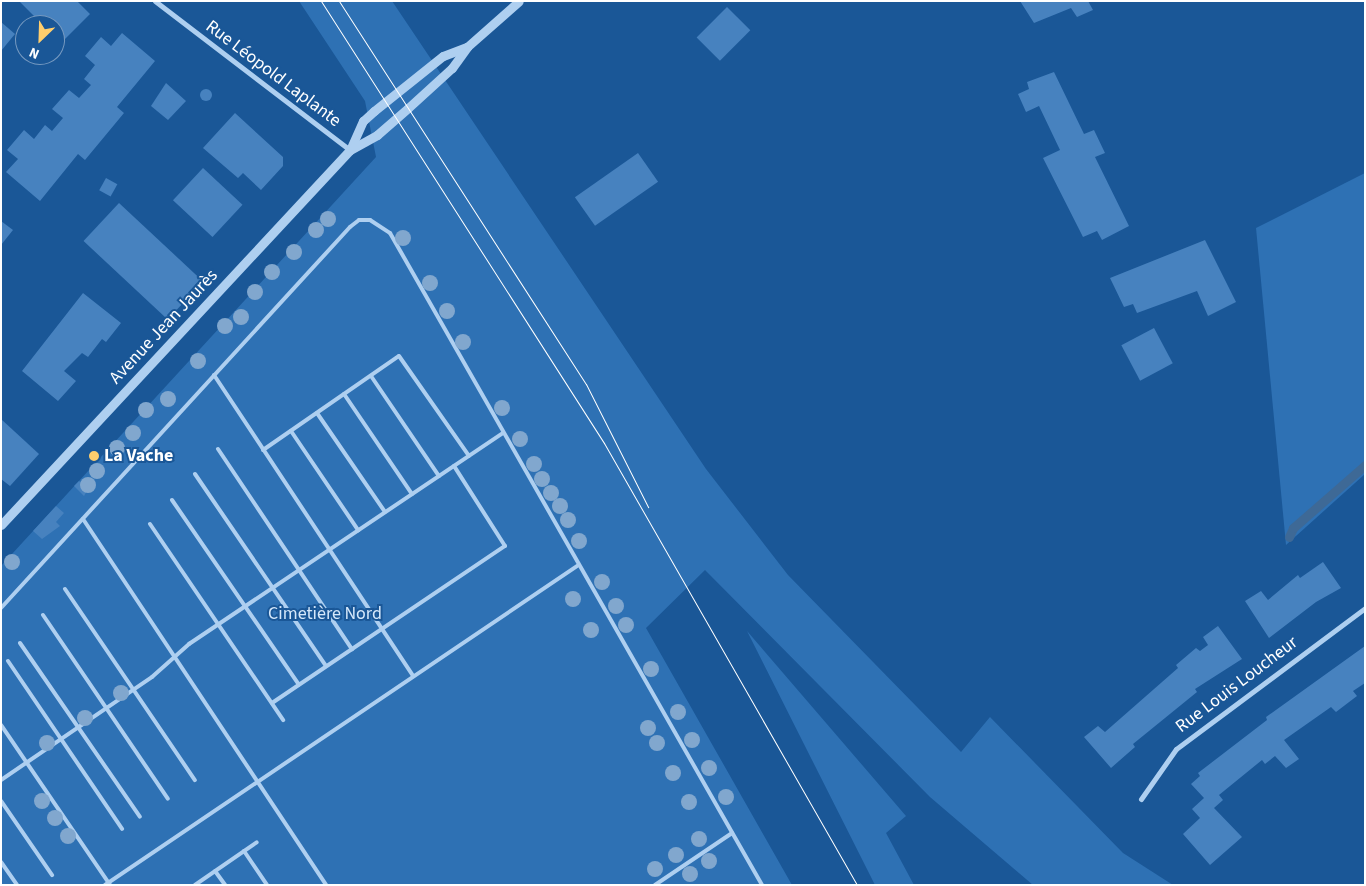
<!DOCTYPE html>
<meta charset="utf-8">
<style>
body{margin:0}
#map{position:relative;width:1366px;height:886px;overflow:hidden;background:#1a5797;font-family:"Source Sans 3",sans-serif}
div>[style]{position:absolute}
.green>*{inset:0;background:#2e71b4}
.stream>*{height:9px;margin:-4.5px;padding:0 4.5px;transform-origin:4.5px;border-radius:4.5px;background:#3e6996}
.building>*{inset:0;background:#4782bf;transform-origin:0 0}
.round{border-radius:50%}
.service>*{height:4px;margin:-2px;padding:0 2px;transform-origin:2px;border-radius:2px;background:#aecff0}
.minor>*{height:5px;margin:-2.5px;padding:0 2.5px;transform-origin:2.5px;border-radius:2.5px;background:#aecff0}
.tertiary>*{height:9px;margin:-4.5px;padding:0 4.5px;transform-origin:4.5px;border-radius:4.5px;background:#aecff0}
.tram>*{height:1px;margin:-0.5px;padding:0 0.5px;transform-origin:0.5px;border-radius:0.5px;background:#fff}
.trees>*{width:16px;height:16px;margin:-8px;border-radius:50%;background:#81a7ce}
.dots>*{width:14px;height:14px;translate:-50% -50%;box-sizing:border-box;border:2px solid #1a5797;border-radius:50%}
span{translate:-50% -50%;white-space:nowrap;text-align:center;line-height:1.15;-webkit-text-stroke:4px #1a5797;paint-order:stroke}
.street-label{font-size:18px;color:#fff}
.poi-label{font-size:18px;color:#fff;font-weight:700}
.left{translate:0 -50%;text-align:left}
.park-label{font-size:18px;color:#d5e8fb}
.frame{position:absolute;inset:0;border:2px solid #fff;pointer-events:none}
.north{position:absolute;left:15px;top:15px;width:50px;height:50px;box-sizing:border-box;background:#1a5797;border:1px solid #769ac1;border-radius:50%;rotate:204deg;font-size:14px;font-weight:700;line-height:20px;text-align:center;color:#fff}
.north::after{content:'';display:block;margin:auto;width:18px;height:22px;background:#ffce6d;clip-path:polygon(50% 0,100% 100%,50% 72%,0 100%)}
</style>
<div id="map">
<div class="green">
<i style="clip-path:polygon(299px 1px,392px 1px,706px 469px,788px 575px,961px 752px,990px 717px,1123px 853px,1173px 885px,1033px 885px,930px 797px,705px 570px,646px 628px,792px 885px,1px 885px,1px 566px,376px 157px,365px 101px)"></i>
<i style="clip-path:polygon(1365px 173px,1365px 474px,1286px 545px,1256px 228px)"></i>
<i style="clip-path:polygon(747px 631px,906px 816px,886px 833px,914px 885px,875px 885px)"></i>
</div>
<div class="stream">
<i style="left:1289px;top:537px;width:10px;rotate:-66deg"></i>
<i style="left:1293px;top:528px;width:96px;rotate:-41.2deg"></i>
</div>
<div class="building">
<i style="clip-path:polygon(19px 1px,77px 1px,90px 14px,61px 43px,55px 37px,55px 25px,43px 25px)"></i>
<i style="clip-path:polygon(1020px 1px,1088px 1px,1093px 10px,1077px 17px,1071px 8px,1034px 23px)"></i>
<i style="left:727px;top:7px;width:33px;height:43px;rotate:45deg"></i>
<i style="clip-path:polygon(1px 22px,15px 34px,1px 51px)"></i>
<i style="clip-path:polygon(122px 33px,155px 61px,117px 107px,124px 113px,85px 160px,78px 154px,40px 201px,6px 172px,18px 159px,7px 150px,24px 130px,34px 139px,45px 125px,52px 131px,63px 118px,52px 109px,69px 90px,79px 98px,91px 85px,84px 79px,95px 65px,85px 56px,101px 37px,111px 46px)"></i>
<i style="clip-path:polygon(1054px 72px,1084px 134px,1094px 130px,1105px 153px,1095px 157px,1129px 226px,1102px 240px,1097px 231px,1083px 237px,1043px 158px,1060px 150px,1039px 106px,1026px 112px,1018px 94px,1029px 89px,1027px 82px)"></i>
<i style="clip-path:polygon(166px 83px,186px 101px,168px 120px,151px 106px)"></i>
<i class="round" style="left:200px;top:89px;width:12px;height:12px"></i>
<i style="clip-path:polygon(235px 113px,283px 157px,283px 166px,261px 190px,243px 173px,238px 178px,203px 148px)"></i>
<i style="left:638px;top:153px;width:35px;height:77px;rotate:55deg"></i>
<i style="left:203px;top:168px;width:54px;height:44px;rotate:43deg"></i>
<i style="left:106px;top:178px;width:13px;height:14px;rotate:29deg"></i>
<i style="left:119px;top:203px;width:115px;height:52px;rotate:43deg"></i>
<i style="clip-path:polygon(1px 221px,13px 230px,1px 245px)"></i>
<i style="clip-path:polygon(1205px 240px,1236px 302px,1208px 316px,1197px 291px,1137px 313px,1133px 304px,1124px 307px,1110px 278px)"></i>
<i style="clip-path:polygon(83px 293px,121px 323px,106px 342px,102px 339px,88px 357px,82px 353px,64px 371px,76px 381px,58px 401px,22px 371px)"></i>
<i style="left:1154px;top:328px;width:40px;height:37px;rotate:62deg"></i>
<i style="clip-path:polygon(1px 419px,39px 454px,10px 486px,1px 479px)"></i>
<i style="clip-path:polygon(79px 481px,88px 489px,84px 496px,74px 486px)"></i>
<i style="clip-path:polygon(56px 506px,64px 513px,56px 522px,60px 526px,42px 539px,33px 531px)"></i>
<i style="clip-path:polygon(1323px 562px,1341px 588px,1316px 602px,1269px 638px,1245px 601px,1261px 591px,1268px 600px,1298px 575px,1300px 578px)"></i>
<i style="clip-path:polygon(1218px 626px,1242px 659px,1195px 689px,1197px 692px,1133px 744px,1135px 747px,1111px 768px,1084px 737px,1098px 726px,1105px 732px,1178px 668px,1176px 665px,1196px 648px,1200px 651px,1208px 645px,1203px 637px)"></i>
<i style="clip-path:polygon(1365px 646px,1365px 683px,1353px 691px,1357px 696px,1336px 712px,1331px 707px,1284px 740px,1299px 759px,1286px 768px,1275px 756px,1265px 764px,1262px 760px,1219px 795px,1223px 800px,1214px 808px,1242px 837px,1210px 865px,1183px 834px,1200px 818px,1192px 809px,1204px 798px,1191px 784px,1200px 776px,1198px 773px,1267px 720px,1266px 717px)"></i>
</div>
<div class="service">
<i style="left:214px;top:375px;width:361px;rotate:56.5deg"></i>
<i style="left:371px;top:376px;width:121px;rotate:55.8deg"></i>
<i style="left:344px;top:394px;width:121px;rotate:55.8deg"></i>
<i style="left:317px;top:413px;width:120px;rotate:55.5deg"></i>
<i style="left:291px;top:431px;width:120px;rotate:55.9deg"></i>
<i style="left:218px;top:449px;width:241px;rotate:56.2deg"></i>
<i style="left:263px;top:450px;width:165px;rotate:-34.7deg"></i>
<i style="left:399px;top:356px;width:122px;rotate:55deg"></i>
<i style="left:195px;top:474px;width:232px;rotate:55.7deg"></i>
<i style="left:172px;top:500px;width:224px;rotate:55.5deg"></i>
<i style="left:83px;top:519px;width:439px;rotate:56.4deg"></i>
<i style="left:150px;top:524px;width:237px;rotate:55.8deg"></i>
<i style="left:65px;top:589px;width:231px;rotate:55.8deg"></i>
<i style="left:1px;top:608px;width:517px;rotate:-47.51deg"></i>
<i style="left:350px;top:227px;width:11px;rotate:-38deg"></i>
<i style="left:359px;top:220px;width:11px"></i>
<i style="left:370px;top:220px;width:24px;rotate:33deg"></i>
<i style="left:390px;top:233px;width:751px;rotate:60.29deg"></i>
<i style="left:43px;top:615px;width:222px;rotate:55.8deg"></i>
<i style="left:20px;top:643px;width:211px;rotate:55.4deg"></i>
<i style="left:8px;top:661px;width:203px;rotate:55.8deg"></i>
<i style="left:272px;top:703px;width:281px;rotate:-34deg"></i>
<i style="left:505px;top:546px;width:95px;rotate:-122.5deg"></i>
<i style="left:1px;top:725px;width:194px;rotate:55.7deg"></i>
<i style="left:1px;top:780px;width:183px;rotate:-34.3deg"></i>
<i style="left:152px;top:677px;width:50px;rotate:-41.7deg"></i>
<i style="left:189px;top:644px;width:378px;rotate:-33.9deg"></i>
<i style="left:1px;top:801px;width:90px;rotate:55.4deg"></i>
<i style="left:244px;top:851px;width:41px;rotate:55.9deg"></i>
<i style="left:1px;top:862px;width:28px;rotate:55deg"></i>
<i style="left:215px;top:871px;width:17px;rotate:54deg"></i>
<i style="left:105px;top:885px;width:570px;rotate:-34.05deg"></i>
<i style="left:195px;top:885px;width:75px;rotate:-34.7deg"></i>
<i style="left:655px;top:885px;width:93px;rotate:-34deg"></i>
</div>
<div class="minor">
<i style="left:155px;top:1px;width:245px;rotate:37.4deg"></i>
<i style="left:1141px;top:799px;width:61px;rotate:-55deg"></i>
<i style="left:1176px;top:749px;width:236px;rotate:-36.7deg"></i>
</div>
<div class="tertiary">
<i style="left:350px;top:150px;width:32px;rotate:-66deg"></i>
<i style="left:363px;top:121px;width:15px;rotate:-42deg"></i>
<i style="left:374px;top:111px;width:88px;rotate:-38.6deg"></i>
<i style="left:443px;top:56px;width:26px;rotate:-21deg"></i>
<i style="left:1px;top:525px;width:512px;rotate:-47.06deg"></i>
<i style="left:350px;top:150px;width:31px;rotate:-29deg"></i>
<i style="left:377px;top:135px;width:41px;rotate:-41.1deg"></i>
<i style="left:408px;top:108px;width:59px;rotate:-42.3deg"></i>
<i style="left:452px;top:68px;width:26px;rotate:-54deg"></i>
<i style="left:467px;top:47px;width:69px;rotate:-41.5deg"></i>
</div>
<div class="tram">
<i style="left:321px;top:1px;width:525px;rotate:57.37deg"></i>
<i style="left:604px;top:443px;width:509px;rotate:60.21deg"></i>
<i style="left:339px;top:1px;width:456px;rotate:57.2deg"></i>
<i style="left:586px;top:384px;width:138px;rotate:63.2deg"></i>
</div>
<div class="trees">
<i style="left:328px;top:219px"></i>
<i style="left:316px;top:230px"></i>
<i style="left:403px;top:238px"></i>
<i style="left:294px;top:252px"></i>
<i style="left:272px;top:272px"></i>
<i style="left:430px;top:283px"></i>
<i style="left:255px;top:292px"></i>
<i style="left:447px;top:311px"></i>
<i style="left:241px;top:317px"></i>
<i style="left:225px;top:326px"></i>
<i style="left:463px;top:342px"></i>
<i style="left:198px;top:361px"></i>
<i style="left:168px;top:399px"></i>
<i style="left:502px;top:408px"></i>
<i style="left:146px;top:410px"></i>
<i style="left:133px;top:433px"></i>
<i style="left:520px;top:439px"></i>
<i style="left:117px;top:448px"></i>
<i style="left:534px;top:464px"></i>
<i style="left:97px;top:471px"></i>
<i style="left:542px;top:479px"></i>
<i style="left:88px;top:485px"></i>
<i style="left:551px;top:493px"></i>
<i style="left:560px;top:506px"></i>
<i style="left:568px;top:520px"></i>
<i style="left:579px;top:541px"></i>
<i style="left:12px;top:562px"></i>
<i style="left:602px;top:582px"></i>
<i style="left:573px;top:599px"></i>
<i style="left:616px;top:606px"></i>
<i style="left:626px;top:625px"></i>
<i style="left:591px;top:630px"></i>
<i style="left:651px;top:669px"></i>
<i style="left:121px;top:693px"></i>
<i style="left:678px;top:712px"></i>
<i style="left:85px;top:718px"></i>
<i style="left:648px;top:728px"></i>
<i style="left:692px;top:740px"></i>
<i style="left:47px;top:743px"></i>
<i style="left:657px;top:743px"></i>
<i style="left:709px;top:768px"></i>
<i style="left:673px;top:773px"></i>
<i style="left:726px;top:797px"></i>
<i style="left:42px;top:801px"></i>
<i style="left:689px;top:802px"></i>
<i style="left:55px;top:818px"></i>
<i style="left:68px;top:836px"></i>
<i style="left:699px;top:839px"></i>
<i style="left:676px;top:855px"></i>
<i style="left:709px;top:861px"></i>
<i style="left:655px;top:869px"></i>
<i style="left:690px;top:874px"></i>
</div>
<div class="dots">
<i style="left:94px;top:456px;background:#ffce6d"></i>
</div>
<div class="street-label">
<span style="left:273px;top:74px;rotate:37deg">Rue Léopold Laplante</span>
<span style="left:164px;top:327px;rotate:-47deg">Avenue Jean Jaurès</span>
<span style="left:1237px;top:685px;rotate:-37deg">Rue Louis Loucheur</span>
</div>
<div class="poi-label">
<span class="left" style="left:104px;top:456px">La Vache</span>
</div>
<div class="park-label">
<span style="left:325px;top:614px">Cimetière Nord</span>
</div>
<div class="frame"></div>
<div class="north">N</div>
</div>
